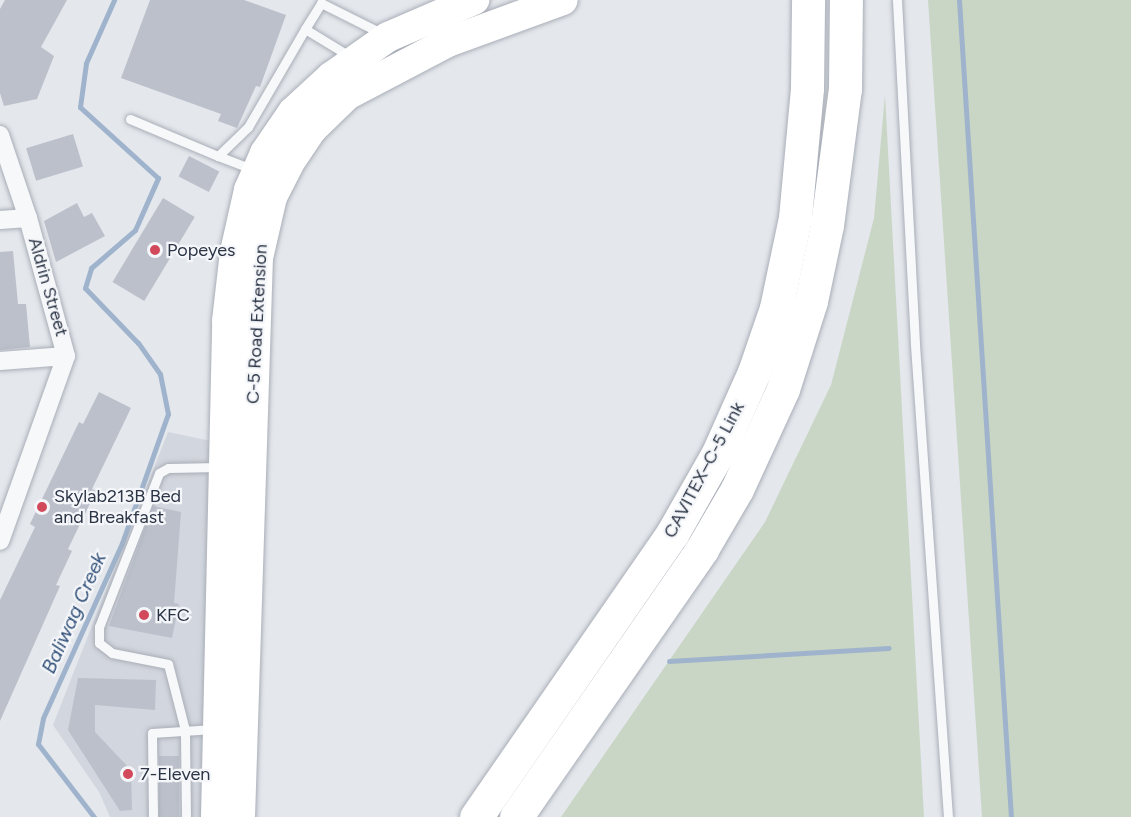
<!DOCTYPE html>
<meta charset="utf-8">
<style>
body{margin:0}
#map{position:relative;width:1131px;height:817px;overflow:hidden;background:#e4e7ec;font-family:Figtree,sans-serif}
div>[style]{position:absolute}
.built>*{inset:0;background:#d2d6de}
.green>*{inset:0;background:#c9d6c5}
.stream>*{height:5px;margin:-2.5px;padding:0 2.5px;transform-origin:2.5px;border-radius:2.5px;background:#9fb4cc}
.building>*{inset:0;background:#bbc0ca;transform-origin:0 0}
.roads{filter:drop-shadow(0 0 2px #a9aeb7) drop-shadow(0 0 2px #a9aeb7)}
.lane>*{height:9px;margin:-4.5px;padding:0 4.5px;transform-origin:4.5px;border-radius:4.5px;background:#f7f8fa}
.street>*{height:18px;margin:-9px;padding:0 9px;transform-origin:9px;border-radius:9px;background:#f7f8fa}
.primary>*{height:30px;margin:-15px;padding:0 15px;transform-origin:15px;border-radius:15px;background:#fff}
.highway>*{height:33px;margin:-16.5px;padding:0 16.5px;transform-origin:16.5px;border-radius:16.5px;background:#fff}
.dots>*{width:16px;height:16px;translate:-50% -50%;box-sizing:border-box;border:3px solid #f4f6f9;border-radius:50%}
span{translate:-50% -50%;white-space:nowrap;text-align:center;line-height:1.15;-webkit-text-stroke:4.5px #f4f6f9;paint-order:stroke}
.poi-label{font-size:18px;color:#2b3445}
.left{translate:0 -50%;text-align:left}
.street-label{font-size:18px;color:#2b3445}
.water-label{font-size:20px;color:#34527a;font-style:italic}
</style>
<div id="map">
<div class="built">
<i style="clip-path:polygon(168px 432px,211px 441px,207px 817px,110px 817px,99px 792px,53px 725px)"></i>
</div>
<div class="green">
<i style="clip-path:polygon(928px 0,1131px 0,1131px 817px,982px 817px)"></i>
<i style="clip-path:polygon(885px 95px,924px 817px,561px 817px,765px 522px,831px 385px,874px 218px)"></i>
</div>
<div class="stream">
<i style="left:959px;top:0;width:819px;rotate:86.36deg"></i>
<i style="left:669px;top:661px;width:220px;rotate:-3.4deg"></i>
<i style="left:94px;top:817px;width:92px;rotate:-127.5deg"></i>
<i style="left:38px;top:744px;width:26px;rotate:-79deg"></i>
<i style="left:43px;top:718px;width:192px;rotate:-65.7deg"></i>
<i style="left:122px;top:543px;width:137px;rotate:-70.4deg"></i>
<i style="left:168px;top:414px;width:41px;rotate:-101.3deg"></i>
<i style="left:160px;top:374px;width:38px;rotate:-125deg"></i>
<i style="left:138px;top:343px;width:76px;rotate:-133.9deg"></i>
<i style="left:85px;top:288px;width:21px;rotate:-73deg"></i>
<i style="left:91px;top:268px;width:58px;rotate:-40.8deg"></i>
<i style="left:135px;top:230px;width:57px;rotate:-66.1deg"></i>
<i style="left:158px;top:178px;width:105px;rotate:-137.7deg"></i>
<i style="left:80px;top:107px;width:44px;rotate:-82.2deg"></i>
<i style="left:86px;top:63px;width:69px;rotate:-66deg"></i>
</div>
<div class="building">
<i style="clip-path:polygon(5px 0,67px 0,41px 47px,54px 56px,37px 99px,4px 106px,0 93px,0 9px)"></i>
<i style="clip-path:polygon(150px 0,244px 0,286px 15px,260px 87px,256px 86px,237px 128px,218px 121px,221px 114px,121px 78px)"></i>
<i style="left:73px;top:134px;width:34px;height:49px;rotate:73deg"></i>
<i style="left:189px;top:156px;width:34px;height:23px;rotate:27deg"></i>
<i style="left:163px;top:198px;width:37px;height:98px;rotate:31deg"></i>
<i style="clip-path:polygon(77px 203px,84px 217px,92px 213px,105px 236px,56px 262px,44px 221px)"></i>
<i style="clip-path:polygon(13px 251px,18px 304px,26px 304px,30px 347px,0 350px,0 252px)"></i>
<i style="clip-path:polygon(99px 392px,131px 408px,92px 489px,96px 491px,68px 549px,72px 551px,56px 585px,60px 586px,0 721px,0 600px,35px 527px,30px 524px,79px 422px,83px 424px)"></i>
<i style="clip-path:polygon(153px 506px,181px 512px,174px 603px,179px 604px,172px 638px,109px 626px)"></i>
<i style="clip-path:polygon(78px 678px,156px 680px,155px 710px,95px 705px,95px 732px,131px 770px,132px 810px,120px 811px,68px 730px)"></i>
<i style="left:159px;top:756px;width:20px;height:61px"></i>
</div>
<div class="roads">
<div class="lane">
<i style="left:897px;top:0;width:345px;rotate:87deg"></i>
<i style="left:915px;top:345px;width:473px;rotate:86deg"></i>
<i style="left:351px;top:57px;width:54px;rotate:-148.7deg"></i>
<i style="left:305px;top:29px;width:31px;rotate:-58deg"></i>
<i style="left:321px;top:3px;width:69px;rotate:26.6deg"></i>
<i style="left:130px;top:119px;width:95px;rotate:22.8deg"></i>
<i style="left:218px;top:156px;width:42px;rotate:-44deg"></i>
<i style="left:248px;top:127px;width:113px;rotate:-59.8deg"></i>
<i style="left:218px;top:156px;width:36px;rotate:21deg"></i>
<i style="left:153px;top:817px;width:84px;rotate:-90.7deg"></i>
<i style="left:152px;top:733px;width:62px;rotate:-3.7deg"></i>
<i style="left:186px;top:817px;width:87px;rotate:-90.7deg"></i>
<i style="left:185px;top:730px;width:68px;rotate:-104.4deg"></i>
<i style="left:168px;top:664px;width:57px;rotate:-168.9deg"></i>
<i style="left:112px;top:653px;width:16px;rotate:-142deg"></i>
<i style="left:99px;top:643px;width:16px;rotate:-90deg"></i>
<i style="left:99px;top:627px;width:165px;rotate:-68.7deg"></i>
<i style="left:159px;top:473px;width:10px;rotate:-29deg"></i>
<i style="left:168px;top:468px;width:51px;rotate:-1.1deg"></i>
</div>
<div class="street">
<i style="left:0;top:135px;width:88px;rotate:71.4deg"></i>
<i style="left:28px;top:218px;width:143px;rotate:74.6deg"></i>
<i style="left:66px;top:356px;width:196px;rotate:109.6deg"></i>
<i style="left:0;top:220px;width:28px;rotate:-4deg"></i>
<i style="left:0;top:361px;width:66px;rotate:-4.3deg"></i>
</div>
<div class="primary">
<i style="left:216px;top:817px;width:496px;rotate:-88.7deg"></i>
<i style="left:227px;top:321px;width:69px;rotate:-83.4deg"></i>
<i style="left:235px;top:252px;width:64px;rotate:-77.3deg"></i>
<i style="left:249px;top:190px;width:40px;rotate:-66.6deg"></i>
<i style="left:265px;top:153px;width:50px;rotate:-55.7deg"></i>
<i style="left:293px;top:112px;width:52px;rotate:-42.6deg"></i>
<i style="left:331px;top:77px;width:70px;rotate:-35.1deg"></i>
<i style="left:388px;top:37px;width:94px;rotate:-23.3deg"></i>
<i style="left:240px;top:817px;width:559px;rotate:-88.16deg"></i>
<i style="left:258px;top:258px;width:63px;rotate:-77.1deg"></i>
<i style="left:272px;top:197px;width:38px;rotate:-63deg"></i>
<i style="left:289px;top:163px;width:40px;rotate:-56deg"></i>
<i style="left:311px;top:130px;width:50px;rotate:-44.2deg"></i>
<i style="left:347px;top:95px;width:114px;rotate:-27.7deg"></i>
<i style="left:448px;top:42px;width:122px;rotate:-20.1deg"></i>
</div>
<div class="highway">
<i style="left:476px;top:817px;width:344px;rotate:-55.3deg"></i>
<i style="left:672px;top:534px;width:93px;rotate:-60.4deg"></i>
<i style="left:718px;top:453px;width:89px;rotate:-66deg"></i>
<i style="left:754px;top:372px;width:68px;rotate:-71deg"></i>
<i style="left:776px;top:308px;width:92px;rotate:-78.1deg"></i>
<i style="left:795px;top:218px;width:131px;rotate:-84.7deg"></i>
<i style="left:807px;top:88px;width:88px;rotate:-89.3deg"></i>
<i style="left:516px;top:817px;width:326px;rotate:-55.2deg"></i>
<i style="left:702px;top:549px;width:69px;rotate:-59.7deg"></i>
<i style="left:737px;top:489px;width:110px;rotate:-65.3deg"></i>
<i style="left:783px;top:389px;width:92px;rotate:-72.3deg"></i>
<i style="left:811px;top:301px;width:78px;rotate:-78.1deg"></i>
<i style="left:827px;top:225px;width:137px;rotate:-82.5deg"></i>
<i style="left:845px;top:89px;width:89px;rotate:-89.4deg"></i>
</div>
</div>
<div class="dots">
<i style="left:155px;top:250px;background:#d1495b"></i>
<i style="left:42px;top:507px;background:#d1495b"></i>
<i style="left:144px;top:615px;background:#d1495b"></i>
<i style="left:128px;top:774px;background:#d1495b"></i>
</div>
<div class="poi-label">
<span class="left" style="left:167px;top:250px">Popeyes</span>
<span class="left" style="left:54px;top:507px">Skylab213B Bed<br>and Breakfast</span>
<span class="left" style="left:156px;top:615px">KFC</span>
<span class="left" style="left:140px;top:774px">7-Eleven</span>
</div>
<div class="street-label">
<span style="left:48px;top:287px;rotate:74deg">Aldrin Street</span>
<span style="left:257px;top:324px;rotate:-87deg">C-5 Road Extension</span>
<span style="left:704px;top:470px;rotate:-62deg">CAVITEX–C-5 Link</span>
</div>
<div class="water-label">
<span style="left:74px;top:613px;rotate:-66deg">Baliwag Creek</span>
</div>
</div>
